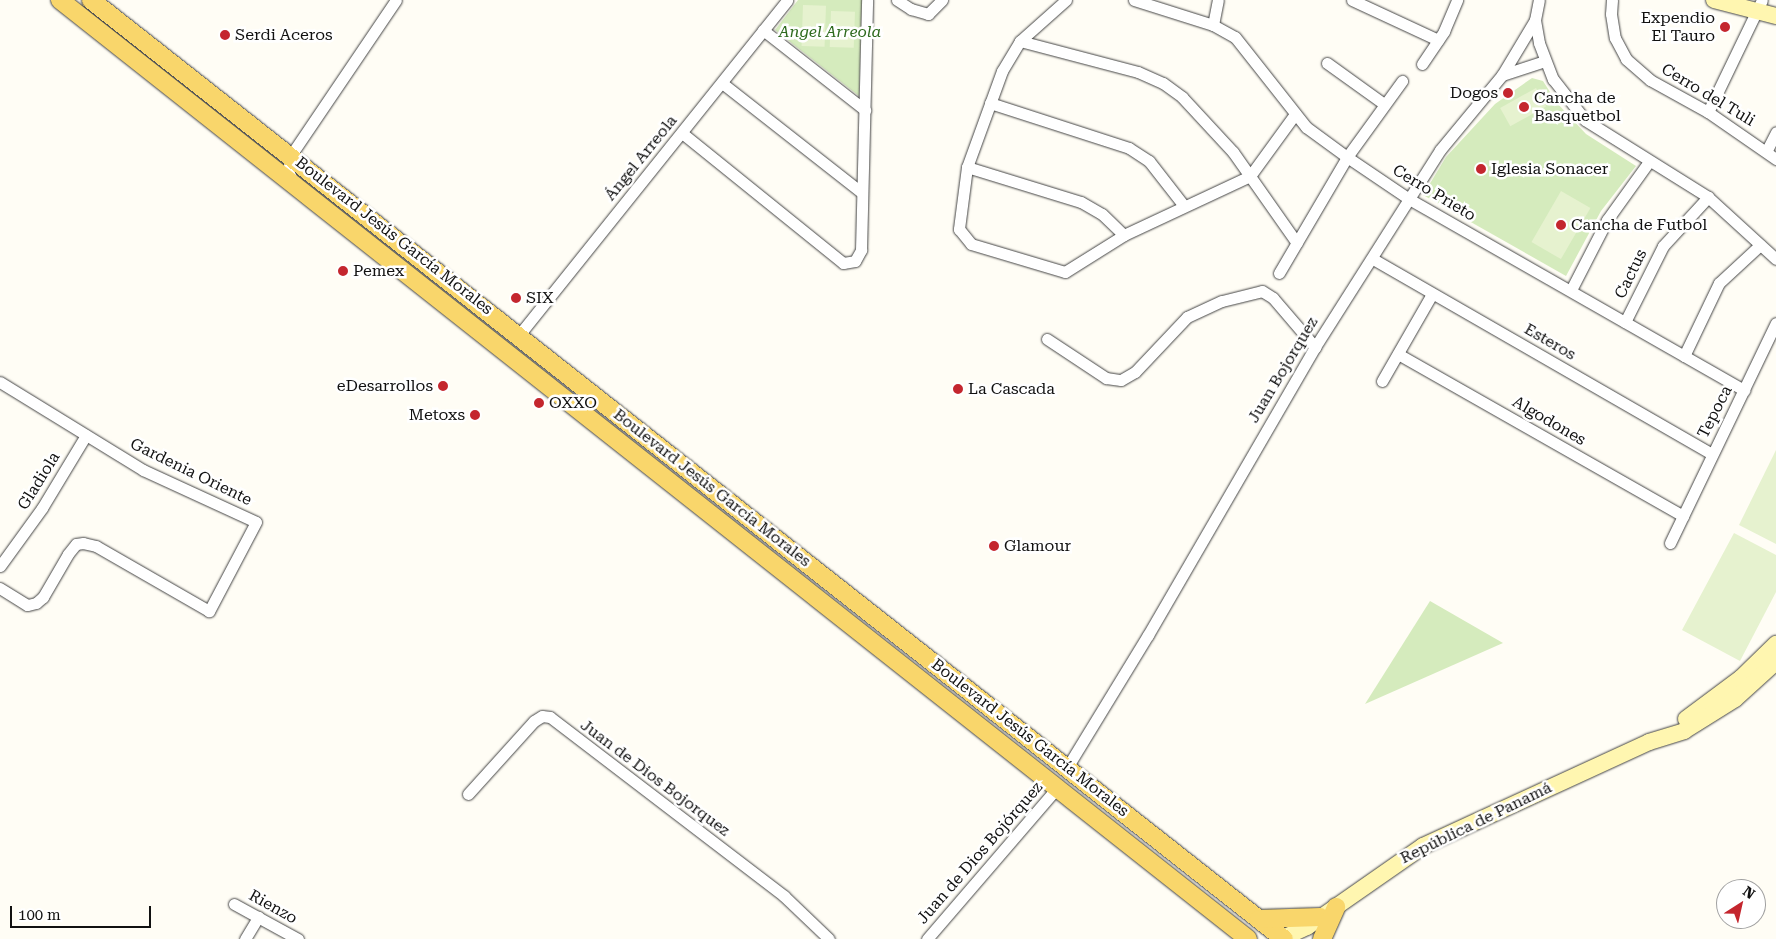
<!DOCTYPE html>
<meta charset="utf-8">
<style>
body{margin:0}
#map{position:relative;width:1776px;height:939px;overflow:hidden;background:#fffdf5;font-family:"Roboto Serif",serif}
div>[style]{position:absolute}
.green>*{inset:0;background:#d5ebbd}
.pitch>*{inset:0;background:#e6f2cf;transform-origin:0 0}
.roads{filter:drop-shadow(0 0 1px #444) drop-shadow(0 0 1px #444)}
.street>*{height:11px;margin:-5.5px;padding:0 5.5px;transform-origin:5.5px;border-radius:5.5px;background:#fff}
.secondary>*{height:16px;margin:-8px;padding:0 8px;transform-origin:8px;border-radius:8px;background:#fff6b0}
.primary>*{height:18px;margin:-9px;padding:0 9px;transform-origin:9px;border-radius:9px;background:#f9d66b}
.dots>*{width:14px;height:14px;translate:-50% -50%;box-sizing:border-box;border:2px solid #fff;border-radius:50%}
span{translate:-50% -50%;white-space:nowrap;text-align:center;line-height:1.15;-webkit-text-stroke:5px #fff;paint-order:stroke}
.poi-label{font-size:16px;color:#111}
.right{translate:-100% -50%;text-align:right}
.left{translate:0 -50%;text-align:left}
.park-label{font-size:16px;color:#2f6b1f;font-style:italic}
.street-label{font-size:16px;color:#111}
.north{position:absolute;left:1716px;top:879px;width:50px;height:50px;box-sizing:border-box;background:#fff;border:1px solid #a0a0a0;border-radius:50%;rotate:35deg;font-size:14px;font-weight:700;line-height:20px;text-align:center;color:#111}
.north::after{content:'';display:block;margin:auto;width:18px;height:22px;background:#c4262e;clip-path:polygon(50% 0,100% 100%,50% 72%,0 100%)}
.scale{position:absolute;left:10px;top:906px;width:141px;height:22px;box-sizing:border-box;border:2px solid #111;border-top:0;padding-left:6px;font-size:15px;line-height:18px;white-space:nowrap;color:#111;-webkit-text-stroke:4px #fff;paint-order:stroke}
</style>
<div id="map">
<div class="green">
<i style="clip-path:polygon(798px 0,862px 0,859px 96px,775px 30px)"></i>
<i style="clip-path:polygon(1532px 78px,1543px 81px,1557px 103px,1586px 134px,1636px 166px,1601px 211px,1566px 276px,1423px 195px,1446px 157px,1495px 104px)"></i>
<i style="clip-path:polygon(1430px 601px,1503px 643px,1365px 704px)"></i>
</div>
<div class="pitch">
<i style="left:803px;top:5px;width:23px;height:41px;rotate:2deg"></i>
<i style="left:831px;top:11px;width:24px;height:36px;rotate:2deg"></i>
<i style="left:1536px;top:88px;width:21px;height:41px;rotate:61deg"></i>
<i style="left:1561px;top:191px;width:34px;height:59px;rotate:30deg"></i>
<i style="clip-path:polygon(1776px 450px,1776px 544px,1739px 525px)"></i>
<i style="clip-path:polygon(1734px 533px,1776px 555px,1776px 592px,1740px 661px,1682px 630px)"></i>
</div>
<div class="roads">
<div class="street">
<i style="left:897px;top:0;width:17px;rotate:33deg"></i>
<i style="left:911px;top:9px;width:18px;rotate:16deg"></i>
<i style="left:928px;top:14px;width:20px;rotate:-45deg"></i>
<i style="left:1066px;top:0;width:62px;rotate:138.3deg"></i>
<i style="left:1020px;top:41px;width:35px;rotate:121deg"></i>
<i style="left:1002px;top:71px;width:102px;rotate:110deg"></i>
<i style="left:967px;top:167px;width:63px;rotate:97.4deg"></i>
<i style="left:959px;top:229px;width:19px;rotate:51deg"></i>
<i style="left:971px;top:244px;width:98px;rotate:16.6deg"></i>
<i style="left:1065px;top:272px;width:70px;rotate:-32.1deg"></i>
<i style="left:1124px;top:235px;width:139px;rotate:-25.1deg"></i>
<i style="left:1250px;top:176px;width:77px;rotate:-54deg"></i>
<i style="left:1134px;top:0;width:83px;rotate:17.6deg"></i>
<i style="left:1213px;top:25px;width:25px;rotate:29deg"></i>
<i style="left:1235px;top:37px;width:115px;rotate:51.7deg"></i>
<i style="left:1306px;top:127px;width:51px;rotate:36.2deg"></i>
<i style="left:1347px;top:157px;width:75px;rotate:34.1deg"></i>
<i style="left:1409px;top:199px;width:386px;rotate:29.7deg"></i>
<i style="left:1352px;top:0;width:95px;rotate:24.9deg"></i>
<i style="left:1612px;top:0;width:14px;rotate:94deg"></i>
<i style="left:1611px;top:14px;width:24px;rotate:81deg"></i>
<i style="left:1615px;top:38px;width:24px;rotate:62deg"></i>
<i style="left:1626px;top:59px;width:32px;rotate:41deg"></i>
<i style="left:1650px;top:80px;width:66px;rotate:28.9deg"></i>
<i style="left:1708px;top:112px;width:83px;rotate:34.7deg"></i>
<i style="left:1535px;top:20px;width:23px;rotate:80deg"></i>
<i style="left:1539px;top:43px;width:39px;rotate:69deg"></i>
<i style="left:1553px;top:79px;width:52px;rotate:52deg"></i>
<i style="left:1585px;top:120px;width:145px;rotate:32deg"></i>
<i style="left:1708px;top:197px;width:92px;rotate:42.4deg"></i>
<i style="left:1213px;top:25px;width:25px;rotate:-79deg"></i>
<i style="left:763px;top:30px;width:130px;rotate:38.1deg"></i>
<i style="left:1020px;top:41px;width:122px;rotate:14.7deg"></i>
<i style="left:1138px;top:72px;width:27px;rotate:24deg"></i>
<i style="left:1163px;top:83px;width:24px;rotate:36deg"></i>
<i style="left:1182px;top:97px;width:75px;rotate:47.2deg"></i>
<i style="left:1233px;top:152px;width:111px;rotate:54.9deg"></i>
<i style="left:1327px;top:63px;width:70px;rotate:35.7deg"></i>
<i style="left:1422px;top:64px;width:40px;rotate:-56deg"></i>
<i style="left:1444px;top:31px;width:34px;rotate:-67deg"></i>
<i style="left:1502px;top:75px;width:45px;rotate:-18deg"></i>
<i style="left:722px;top:83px;width:177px;rotate:38.1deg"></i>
<i style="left:990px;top:103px;width:146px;rotate:17.9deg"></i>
<i style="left:1129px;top:148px;width:24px;rotate:33deg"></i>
<i style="left:1149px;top:161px;width:57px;rotate:52.1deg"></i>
<i style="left:1708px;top:112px;width:124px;rotate:-64.3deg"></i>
<i style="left:682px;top:133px;width:207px;rotate:38.9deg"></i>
<i style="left:843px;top:263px;width:12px;rotate:-9deg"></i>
<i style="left:855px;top:261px;width:13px;rotate:-61deg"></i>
<i style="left:861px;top:250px;width:250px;rotate:-88.6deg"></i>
<i style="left:1767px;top:150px;width:20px;rotate:-63deg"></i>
<i style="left:967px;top:167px;width:119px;rotate:17.1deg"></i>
<i style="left:1081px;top:202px;width:24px;rotate:30deg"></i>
<i style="left:1102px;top:214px;width:30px;rotate:44deg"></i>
<i style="left:293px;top:182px;width:12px;rotate:-114deg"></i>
<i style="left:288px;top:171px;width:16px;rotate:-79deg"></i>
<i style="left:291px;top:155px;width:187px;rotate:-55.9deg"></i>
<i style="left:1373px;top:259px;width:391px;rotate:29.9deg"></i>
<i style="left:1279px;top:273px;width:134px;rotate:-59.6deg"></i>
<i style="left:1347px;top:157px;width:94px;rotate:-54.1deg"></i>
<i style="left:1571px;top:290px;width:79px;rotate:-62.8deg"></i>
<i style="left:1607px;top:220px;width:70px;rotate:-54.3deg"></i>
<i style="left:1625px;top:322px;width:85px;rotate:-63.4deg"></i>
<i style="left:1663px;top:246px;width:67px;rotate:-47.4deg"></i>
<i style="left:519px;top:335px;width:429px;rotate:-51.3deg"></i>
<i style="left:1047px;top:339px;width:71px;rotate:33.5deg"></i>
<i style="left:1106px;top:378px;width:15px;rotate:8deg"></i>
<i style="left:1121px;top:380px;width:16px;rotate:-30deg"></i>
<i style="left:1135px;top:372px;width:76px;rotate:-46.6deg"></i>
<i style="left:1187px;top:317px;width:38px;rotate:-25deg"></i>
<i style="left:1222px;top:301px;width:41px;rotate:-14deg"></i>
<i style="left:1262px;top:291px;width:13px;rotate:32deg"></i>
<i style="left:1273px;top:298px;width:65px;rotate:49.4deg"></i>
<i style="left:1398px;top:354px;width:328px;rotate:29.6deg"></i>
<i style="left:1684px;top:356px;width:81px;rotate:-64.4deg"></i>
<i style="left:1719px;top:283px;width:56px;rotate:-42.8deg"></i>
<i style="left:1382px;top:381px;width:100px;rotate:-60.1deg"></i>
<i style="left:0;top:382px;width:168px;rotate:31.6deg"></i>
<i style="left:143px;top:470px;width:124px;rotate:24.7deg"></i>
<i style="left:256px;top:522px;width:101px;rotate:117.8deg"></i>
<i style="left:209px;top:611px;width:130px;rotate:-150.1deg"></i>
<i style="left:96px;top:546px;width:13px;rotate:-167deg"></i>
<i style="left:83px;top:543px;width:7px;rotate:172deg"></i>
<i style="left:76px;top:544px;width:13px;rotate:129deg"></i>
<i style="left:68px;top:554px;width:50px;rotate:120.2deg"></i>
<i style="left:43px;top:597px;width:9px;rotate:139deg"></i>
<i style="left:36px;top:603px;width:9px;rotate:167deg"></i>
<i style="left:27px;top:605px;width:32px;rotate:-148deg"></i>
<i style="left:1670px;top:543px;width:244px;rotate:-64.3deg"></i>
<i style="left:0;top:566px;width:72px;rotate:-54.1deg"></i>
<i style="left:42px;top:508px;width:85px;rotate:-58.9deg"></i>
<i style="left:1068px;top:766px;width:153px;rotate:-58.6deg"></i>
<i style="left:1148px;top:635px;width:333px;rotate:-59.9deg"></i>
<i style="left:1315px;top:347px;width:233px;rotate:-57.6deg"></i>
<i style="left:1440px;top:150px;width:97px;rotate:-50.4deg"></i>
<i style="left:1502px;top:75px;width:64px;rotate:-59deg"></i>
<i style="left:1535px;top:20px;width:20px;rotate:-79deg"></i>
<i style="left:468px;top:794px;width:98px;rotate:-47.9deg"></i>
<i style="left:534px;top:721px;width:9px;rotate:-32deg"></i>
<i style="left:542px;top:716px;width:8px;rotate:7deg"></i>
<i style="left:550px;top:717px;width:295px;rotate:37.4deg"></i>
<i style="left:784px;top:896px;width:62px;rotate:43.7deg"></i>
<i style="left:234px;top:904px;width:73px;rotate:28.7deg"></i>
<i style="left:245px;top:939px;width:26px;rotate:-59deg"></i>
<i style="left:927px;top:939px;width:199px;rotate:-49.3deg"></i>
</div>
<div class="secondary">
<i style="left:1714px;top:0;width:64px;rotate:14.5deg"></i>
<i style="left:1686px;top:719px;width:69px;rotate:-36.7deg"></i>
<i style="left:1741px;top:678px;width:49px;rotate:-44.2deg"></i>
<i style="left:1281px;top:939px;width:29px;rotate:-25deg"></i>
<i style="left:1307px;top:927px;width:141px;rotate:-34.9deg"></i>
<i style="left:1423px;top:846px;width:249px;rotate:-24.7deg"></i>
<i style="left:1649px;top:742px;width:37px;rotate:-17deg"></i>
<i style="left:1684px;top:731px;width:60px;rotate:-32.1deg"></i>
<i style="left:1735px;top:699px;width:55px;rotate:-42.1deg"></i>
</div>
<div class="primary">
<i style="left:60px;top:0;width:1514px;rotate:38.32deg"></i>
<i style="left:91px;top:0;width:1518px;rotate:38.21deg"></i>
<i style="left:1259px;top:919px;width:61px;rotate:-1.9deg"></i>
<i style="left:1322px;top:939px;width:35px;rotate:-66deg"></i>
</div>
</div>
<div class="dots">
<i style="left:1725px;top:27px;background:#c4262e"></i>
<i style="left:225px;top:35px;background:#c4262e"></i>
<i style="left:1508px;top:93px;background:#c4262e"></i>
<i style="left:1524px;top:107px;background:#c4262e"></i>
<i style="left:1481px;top:169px;background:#c4262e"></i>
<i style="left:1561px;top:225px;background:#c4262e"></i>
<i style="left:343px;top:271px;background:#c4262e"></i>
<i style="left:516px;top:298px;background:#c4262e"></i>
<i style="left:443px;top:386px;background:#c4262e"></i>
<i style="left:958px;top:389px;background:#c4262e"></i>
<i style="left:539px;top:403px;background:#c4262e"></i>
<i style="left:475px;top:415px;background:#c4262e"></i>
<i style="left:994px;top:546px;background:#c4262e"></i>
</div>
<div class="poi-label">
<span class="right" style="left:1715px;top:27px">Expendio<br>El Tauro</span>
<span class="left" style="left:235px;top:35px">Serdi Aceros</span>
<span class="right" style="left:1498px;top:93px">Dogos</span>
<span class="left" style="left:1534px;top:107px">Cancha de<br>Basquetbol</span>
<span class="left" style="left:1491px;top:169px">Iglesia Sonacer</span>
<span class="left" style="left:1571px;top:225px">Cancha de Futbol</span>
<span class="left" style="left:353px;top:271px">Pemex</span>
<span class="left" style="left:526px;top:298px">SIX</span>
<span class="right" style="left:433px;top:386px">eDesarrollos</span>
<span class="left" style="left:968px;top:389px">La Cascada</span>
<span class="left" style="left:549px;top:403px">OXXO</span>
<span class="right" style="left:465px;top:415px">Metoxs</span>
<span class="left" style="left:1004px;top:546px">Glamour</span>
</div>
<div class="park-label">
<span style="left:830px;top:32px">Angel Arreola</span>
</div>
<div class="street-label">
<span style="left:1708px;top:95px;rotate:31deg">Cerro del Tuli</span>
<span style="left:641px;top:158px;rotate:-51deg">Ángel Arreola</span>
<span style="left:1434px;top:193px;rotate:31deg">Cerro Prieto</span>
<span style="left:394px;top:236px;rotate:38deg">Boulevard Jesús García Morales</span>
<span style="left:1631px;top:274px;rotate:-64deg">Cactus</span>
<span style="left:1550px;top:342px;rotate:30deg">Esteros</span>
<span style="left:1283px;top:370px;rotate:-59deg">Juan Bojorquez</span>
<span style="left:1715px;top:412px;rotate:-63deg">Tepoca</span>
<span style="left:1549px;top:421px;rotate:30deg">Algodones</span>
<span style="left:191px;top:472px;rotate:26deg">Gardenia Oriente</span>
<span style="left:39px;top:481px;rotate:-58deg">Gladiola</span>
<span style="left:712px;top:488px;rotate:38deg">Boulevard Jesús García Morales</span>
<span style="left:1030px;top:738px;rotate:38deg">Boulevard Jesús García Morales</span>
<span style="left:655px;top:778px;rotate:37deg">Juan de Dios Bojorquez</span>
<span style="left:1476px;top:823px;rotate:-26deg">República de Panamá</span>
<span style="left:980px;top:853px;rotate:-49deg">Juan de Dios Bojórquez</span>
<span style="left:273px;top:907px;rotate:29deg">Rienzo</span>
</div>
<div class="north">N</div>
<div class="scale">100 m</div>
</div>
